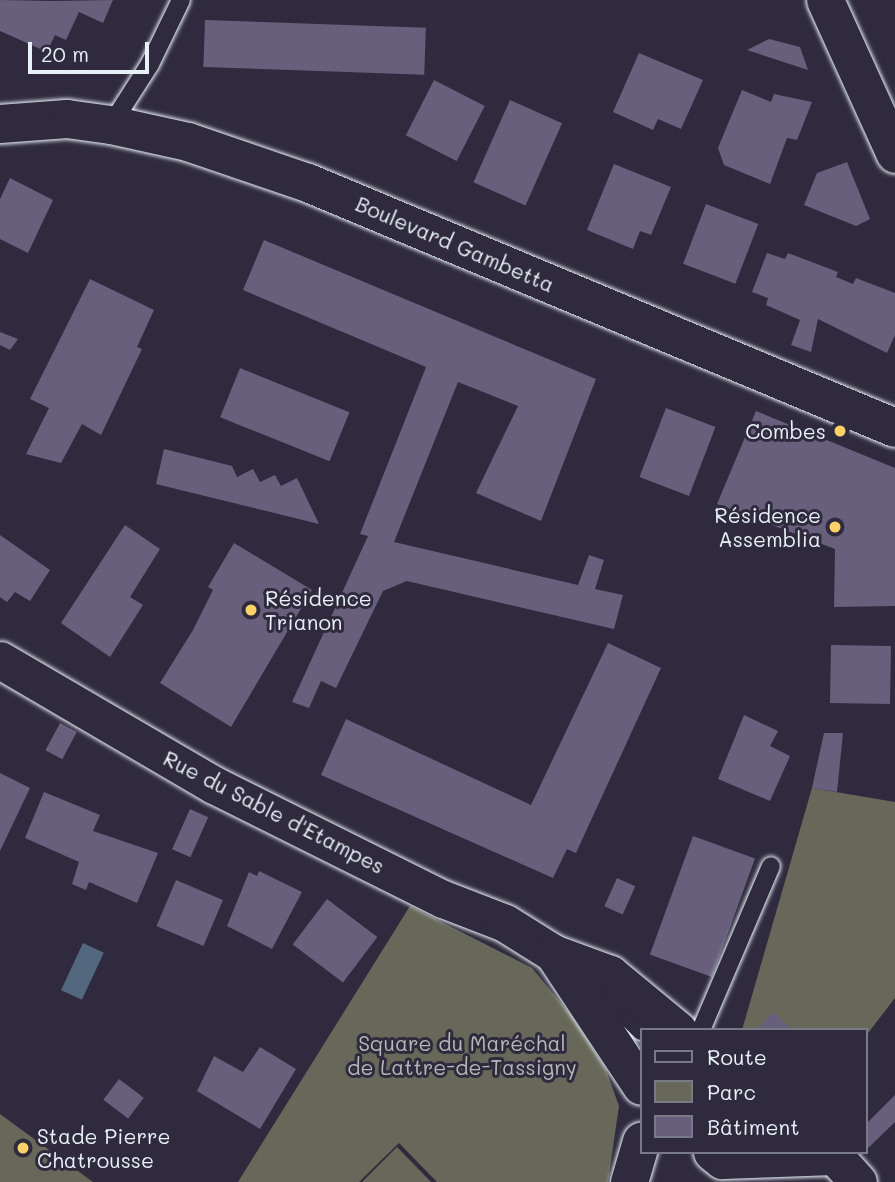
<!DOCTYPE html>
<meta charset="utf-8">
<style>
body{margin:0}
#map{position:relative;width:895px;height:1182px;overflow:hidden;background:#2f2a3d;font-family:Mali,sans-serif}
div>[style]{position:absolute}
.green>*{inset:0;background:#676859}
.water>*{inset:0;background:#53677e;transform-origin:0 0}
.building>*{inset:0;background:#685f7d;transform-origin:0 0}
.roads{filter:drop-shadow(0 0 2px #e8f1f8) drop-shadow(0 0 2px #e8f1f8)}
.service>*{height:18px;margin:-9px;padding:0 9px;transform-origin:9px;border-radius:9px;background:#2f2a3d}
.minor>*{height:37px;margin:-18.5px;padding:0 18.5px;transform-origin:18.5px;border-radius:18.5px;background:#2f2a3d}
.secondary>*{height:38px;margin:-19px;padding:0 19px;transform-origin:19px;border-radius:19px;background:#2f2a3d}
.dots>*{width:19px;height:19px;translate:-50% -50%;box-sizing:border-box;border:4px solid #2f2a3d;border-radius:50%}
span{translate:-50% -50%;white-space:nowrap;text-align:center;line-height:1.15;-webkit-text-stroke:6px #2f2a3d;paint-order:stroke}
.street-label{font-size:21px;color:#e8f1f8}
.poi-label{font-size:21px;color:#e8f1f8}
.right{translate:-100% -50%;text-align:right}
.left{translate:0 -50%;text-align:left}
.park-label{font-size:21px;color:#b4bab8}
.legend{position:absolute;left:640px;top:1028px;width:228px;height:126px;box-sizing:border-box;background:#2f2a3d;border:2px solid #797a88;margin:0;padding:9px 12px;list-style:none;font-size:21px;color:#e8f1f8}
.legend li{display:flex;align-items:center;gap:14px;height:35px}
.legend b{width:35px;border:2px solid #797a88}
.scale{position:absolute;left:28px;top:42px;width:121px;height:32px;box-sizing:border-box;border:4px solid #e8f1f8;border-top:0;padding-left:9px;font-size:21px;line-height:24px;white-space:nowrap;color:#e8f1f8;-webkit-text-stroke:5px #2f2a3d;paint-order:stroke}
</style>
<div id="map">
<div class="green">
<i style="clip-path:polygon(812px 788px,895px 802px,895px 998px,865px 1037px,865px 1030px,742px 1030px)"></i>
<i style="clip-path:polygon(410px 906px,532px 968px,571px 1015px,605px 1067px,619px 1106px,608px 1182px,437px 1182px,399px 1143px,359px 1182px,238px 1182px)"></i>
<i style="clip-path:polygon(0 1114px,93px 1182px,0 1182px)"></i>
<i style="clip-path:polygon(397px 1147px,431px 1182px,362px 1182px)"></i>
</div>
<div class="water">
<i style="left:83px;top:943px;width:23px;height:52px;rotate:25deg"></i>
</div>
<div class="building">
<i style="clip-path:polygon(0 0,53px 1px,113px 0,103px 23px,79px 12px,66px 40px,55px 35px,47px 52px,0 31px)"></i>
<i style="left:205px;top:20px;width:221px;height:47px;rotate:2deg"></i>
<i style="clip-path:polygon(769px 39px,800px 47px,808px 70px,747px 50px)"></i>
<i style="clip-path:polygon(639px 53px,703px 80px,681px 129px,658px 119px,653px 130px,613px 112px)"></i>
<i style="left:434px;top:80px;width:57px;height:62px;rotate:27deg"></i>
<i style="clip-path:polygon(742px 90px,771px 102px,774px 94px,812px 102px,797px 140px,787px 138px,770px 184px,724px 165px,718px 148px)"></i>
<i style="left:510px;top:100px;width:57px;height:90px;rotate:24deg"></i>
<i style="clip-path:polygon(847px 162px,870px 219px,856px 226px,804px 205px,817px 173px)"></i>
<i style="clip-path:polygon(614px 164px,671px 187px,651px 235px,640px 231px,633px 249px,587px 230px)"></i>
<i style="clip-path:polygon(10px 178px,53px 200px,28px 253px,0 239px,0 199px)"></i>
<i style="left:706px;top:204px;width:56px;height:64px;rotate:21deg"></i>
<i style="clip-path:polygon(264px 240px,596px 379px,541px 521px,476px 493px,518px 406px,458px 382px,394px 542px,578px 585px,589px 555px,604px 560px,595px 589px,623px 595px,614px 629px,407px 581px,383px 591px,336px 688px,321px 681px,309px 708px,292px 702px,368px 536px,360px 534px,426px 367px,243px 290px)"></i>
<i style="clip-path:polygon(767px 253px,785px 259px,788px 253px,838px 272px,836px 277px,853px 284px,856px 278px,895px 293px,895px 335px,887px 353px,818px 319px,811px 352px,791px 345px,800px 320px,766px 305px,768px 298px,752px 292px)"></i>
<i style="clip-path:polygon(90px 279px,154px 310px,137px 347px,142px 349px,101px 435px,82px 424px,61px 463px,26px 454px,49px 408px,30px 399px)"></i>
<i style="clip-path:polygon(0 332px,18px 339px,10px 350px,0 345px)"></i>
<i style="left:240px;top:368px;width:118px;height:53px;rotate:22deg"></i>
<i style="left:666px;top:408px;width:53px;height:74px;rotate:21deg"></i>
<i style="clip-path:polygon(756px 411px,895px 468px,895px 606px,834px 607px,835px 549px,717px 504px)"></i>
<i style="clip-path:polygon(164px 449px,232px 466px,237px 477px,253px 469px,260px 482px,275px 475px,281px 486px,297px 478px,319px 524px,156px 484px)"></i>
<i style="clip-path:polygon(125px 525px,160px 549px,130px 597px,143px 605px,110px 657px,61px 623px)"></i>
<i style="clip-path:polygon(0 535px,50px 570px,30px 601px,15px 592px,7px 602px,0 597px)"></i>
<i style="clip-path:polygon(234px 543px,312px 590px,231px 727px,160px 683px,193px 630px,213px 590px,208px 587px)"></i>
<i style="clip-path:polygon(608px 643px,661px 668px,576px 853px,567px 849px,553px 878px,321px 775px,346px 719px,531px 805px)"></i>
<i style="left:891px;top:646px;width:58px;height:60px;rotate:91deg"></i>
<i style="clip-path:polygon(744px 715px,778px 731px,770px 746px,790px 756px,770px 801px,718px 779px)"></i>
<i style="left:60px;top:723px;width:19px;height:31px;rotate:28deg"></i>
<i style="clip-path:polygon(824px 733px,843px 733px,837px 792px,812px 788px)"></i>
<i style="clip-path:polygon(0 773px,30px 788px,0 851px)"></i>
<i style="clip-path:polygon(44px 792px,100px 815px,93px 831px,158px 853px,137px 903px,89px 882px,86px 890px,72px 884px,79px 862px,25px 838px)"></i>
<i style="left:190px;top:809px;width:20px;height:44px;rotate:24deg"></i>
<i style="left:693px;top:836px;width:66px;height:126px;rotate:20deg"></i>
<i style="clip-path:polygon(259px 871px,302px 892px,272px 949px,227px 926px,249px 872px,257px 876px)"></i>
<i style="left:617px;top:878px;width:20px;height:31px;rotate:24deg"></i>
<i style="left:176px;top:880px;width:51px;height:50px;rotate:23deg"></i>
<i style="left:327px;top:899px;width:63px;height:57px;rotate:37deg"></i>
<i style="clip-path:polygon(773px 1012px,793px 1030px,757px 1030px)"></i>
<i style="clip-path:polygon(260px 1047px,296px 1069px,260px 1129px,197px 1091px,214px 1056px,243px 1072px)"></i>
<i style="left:119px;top:1079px;width:31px;height:26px;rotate:37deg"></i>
<i style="clip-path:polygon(895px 1095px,895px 1122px,865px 1151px,865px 1125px)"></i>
</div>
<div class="roads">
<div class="service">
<i style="left:111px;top:125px;width:72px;rotate:-57.4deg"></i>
<i style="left:150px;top:64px;width:71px;rotate:-64.2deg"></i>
<i style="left:583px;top:987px;width:26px;rotate:23deg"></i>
<i style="left:607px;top:997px;width:48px;rotate:45deg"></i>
<i style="left:701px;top:1030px;width:178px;rotate:-66.9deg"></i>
</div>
<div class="minor">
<i style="left:825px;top:0;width:169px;rotate:65.6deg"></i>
<i style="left:0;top:660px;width:248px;rotate:30.3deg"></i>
<i style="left:214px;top:785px;width:256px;rotate:26.5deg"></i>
<i style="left:443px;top:899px;width:66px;rotate:21.2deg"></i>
<i style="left:505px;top:923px;width:57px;rotate:32deg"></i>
<i style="left:553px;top:953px;width:61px;rotate:20.2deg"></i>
<i style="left:610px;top:974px;width:88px;rotate:39.5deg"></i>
<i style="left:553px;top:953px;width:159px;rotate:56.5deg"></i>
<i style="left:712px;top:1152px;width:13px;rotate:39deg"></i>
<i style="left:722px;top:1160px;width:112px;rotate:-2deg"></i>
<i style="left:831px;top:1152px;width:40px;rotate:48deg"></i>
<i style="left:629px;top:1182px;width:43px;rotate:-73.7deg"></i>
</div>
<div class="secondary">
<i style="left:0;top:124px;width:67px;rotate:-4.3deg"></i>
<i style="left:67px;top:119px;width:44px;rotate:7.8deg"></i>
<i style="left:111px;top:125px;width:79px;rotate:12.4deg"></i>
<i style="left:188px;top:142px;width:127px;rotate:18.9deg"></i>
<i style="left:308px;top:183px;width:636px;rotate:22.65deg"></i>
</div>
</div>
<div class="dots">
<i style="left:840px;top:431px;background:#ffd166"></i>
<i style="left:835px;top:527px;background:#ffd166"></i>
<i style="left:251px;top:610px;background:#ffd166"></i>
<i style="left:23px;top:1148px;background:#ffd166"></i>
</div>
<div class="street-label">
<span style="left:455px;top:244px;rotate:23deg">Boulevard Gambetta</span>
<span style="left:274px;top:812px;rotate:27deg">Rue du Sable d'Etampes</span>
</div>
<div class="poi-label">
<span class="right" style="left:826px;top:431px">Combes</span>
<span class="right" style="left:821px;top:527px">Résidence<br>Assemblia</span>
<span class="left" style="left:265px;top:610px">Résidence<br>Trianon</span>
<span class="left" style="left:37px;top:1148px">Stade Pierre<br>Chatrousse</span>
</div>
<div class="park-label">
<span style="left:462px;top:1055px">Square du Maréchal<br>de Lattre-de-Tassigny</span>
</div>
<ul class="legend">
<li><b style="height:9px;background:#2f2a3d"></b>Route</li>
<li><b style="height:19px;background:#676859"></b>Parc</li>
<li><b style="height:19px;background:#685f7d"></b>Bâtiment</li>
</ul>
<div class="scale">20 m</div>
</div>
